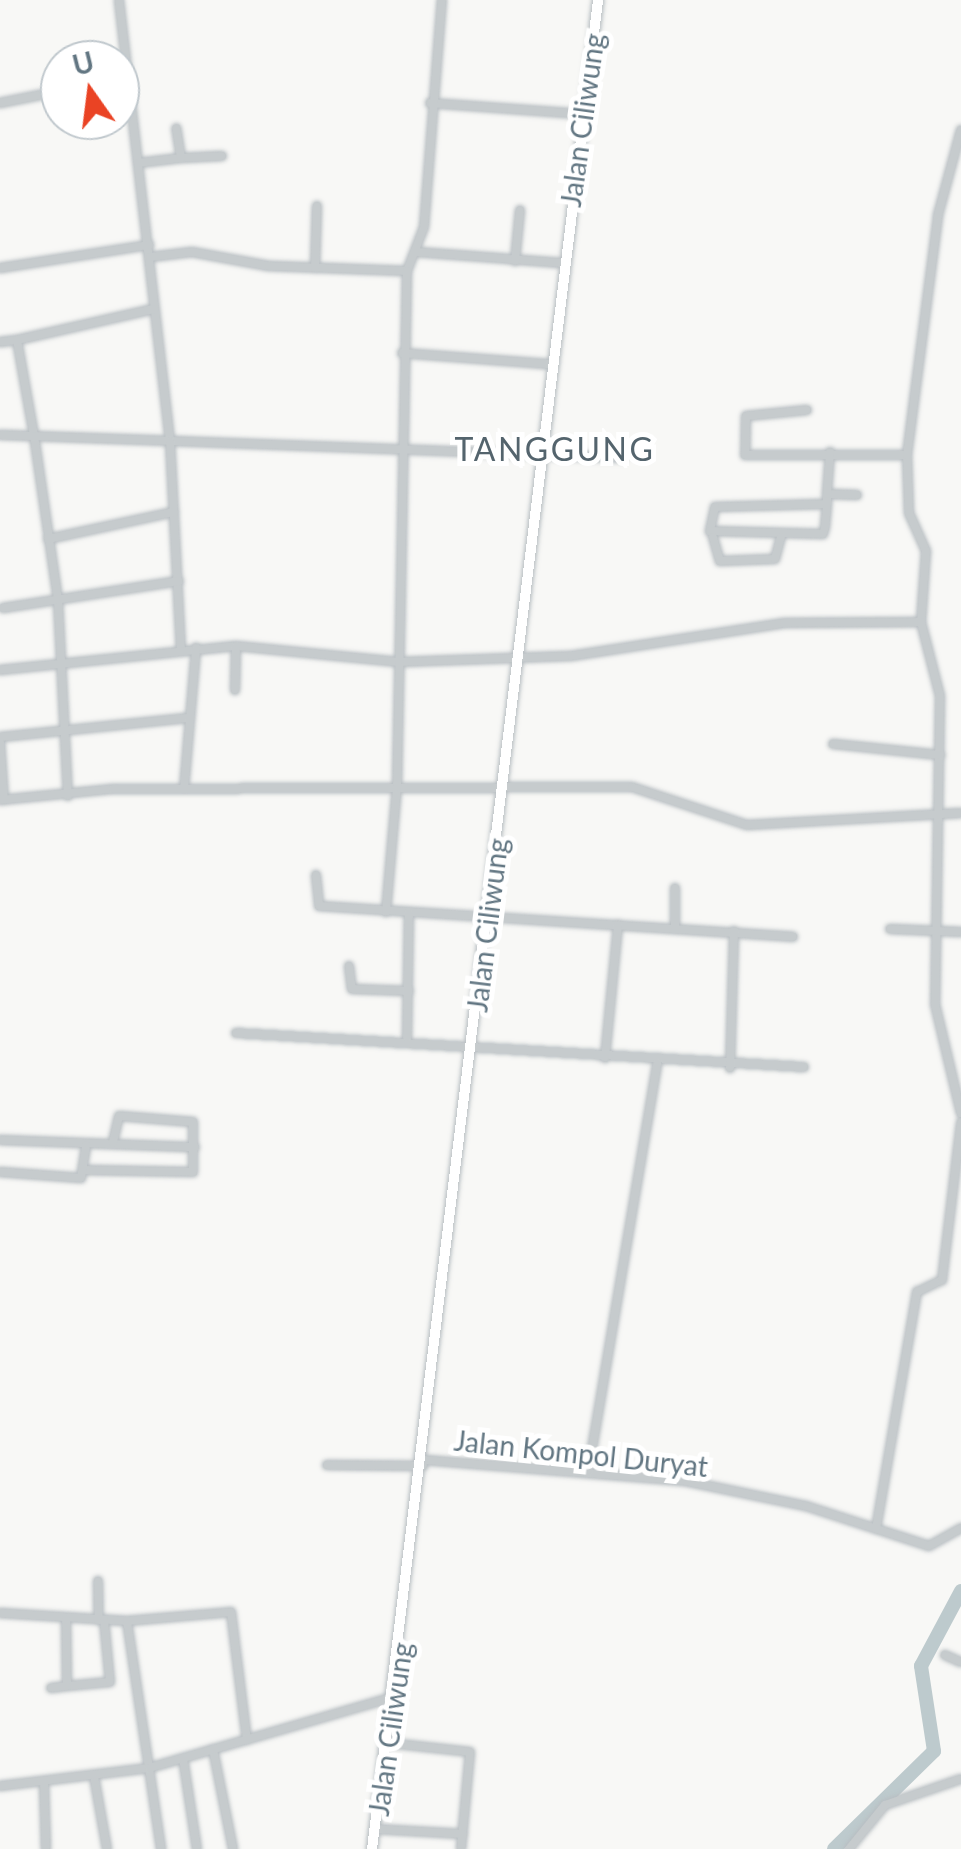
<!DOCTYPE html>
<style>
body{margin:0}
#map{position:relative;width:961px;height:1849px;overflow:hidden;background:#f8f8f6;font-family:Lato,sans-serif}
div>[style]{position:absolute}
.river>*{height:14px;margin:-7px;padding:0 7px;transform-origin:7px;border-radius:7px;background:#bdcacd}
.roads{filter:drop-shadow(0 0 2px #b8bec2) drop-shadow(0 0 2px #b8bec2)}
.minor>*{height:8px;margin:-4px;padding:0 4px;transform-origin:4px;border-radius:4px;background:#c6cbcd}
.secondary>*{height:10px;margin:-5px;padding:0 5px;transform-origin:5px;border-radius:5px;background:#fff}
span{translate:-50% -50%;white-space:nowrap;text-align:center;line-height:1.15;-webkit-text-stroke:10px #fff;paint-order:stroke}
.street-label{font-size:28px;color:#627682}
.quarter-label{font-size:32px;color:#54646d;letter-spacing:2.5px}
.north{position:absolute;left:40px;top:40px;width:100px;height:100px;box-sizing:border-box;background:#fff;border:2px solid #c0c8cd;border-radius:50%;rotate:346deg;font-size:28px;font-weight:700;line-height:40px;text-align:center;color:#627682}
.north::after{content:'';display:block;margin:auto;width:35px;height:45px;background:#ea4324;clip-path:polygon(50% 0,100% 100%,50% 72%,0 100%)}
</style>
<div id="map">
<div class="river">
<i style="left:834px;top:1849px;width:140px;rotate:-44.4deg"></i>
<i style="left:934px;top:1751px;width:86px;rotate:-98.7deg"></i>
<i style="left:921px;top:1666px;width:85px;rotate:-61.9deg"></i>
</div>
<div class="roads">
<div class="minor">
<i style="left:119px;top:0;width:444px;rotate:83.4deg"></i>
<i style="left:170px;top:441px;width:453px;rotate:2.1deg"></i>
<i style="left:0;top:103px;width:61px;rotate:-11.3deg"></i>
<i style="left:430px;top:103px;width:151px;rotate:4.2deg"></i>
<i style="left:181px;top:158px;width:41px;rotate:-2.8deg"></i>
<i style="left:138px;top:163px;width:43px;rotate:-6.6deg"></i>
<i style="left:181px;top:158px;width:30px;rotate:-99deg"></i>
<i style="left:416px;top:252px;width:146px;rotate:4.3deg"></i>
<i style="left:150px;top:257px;width:42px;rotate:-6.8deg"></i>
<i style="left:192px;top:252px;width:78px;rotate:10.3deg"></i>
<i style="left:269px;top:266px;width:138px;rotate:2.1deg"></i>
<i style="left:407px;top:271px;width:47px;rotate:-68.9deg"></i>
<i style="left:424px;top:227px;width:228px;rotate:-85.5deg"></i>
<i style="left:515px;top:261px;width:51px;rotate:-84.4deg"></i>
<i style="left:0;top:268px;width:151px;rotate:-8.8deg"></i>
<i style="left:315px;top:268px;width:62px;rotate:-88.2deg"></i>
<i style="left:17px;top:340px;width:140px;rotate:-12.8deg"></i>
<i style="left:0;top:342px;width:17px;rotate:-7deg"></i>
<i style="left:17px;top:340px;width:97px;rotate:79.9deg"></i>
<i style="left:34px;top:435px;width:167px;rotate:81.7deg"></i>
<i style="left:58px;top:600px;width:196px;rotate:87.1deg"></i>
<i style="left:402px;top:353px;width:148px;rotate:4.3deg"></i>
<i style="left:807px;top:410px;width:61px;rotate:174.4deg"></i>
<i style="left:746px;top:416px;width:39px;rotate:91deg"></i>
<i style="left:745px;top:455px;width:162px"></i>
<i style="left:907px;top:455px;width:58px;rotate:88deg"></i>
<i style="left:909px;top:513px;width:42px;rotate:65.9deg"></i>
<i style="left:926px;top:551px;width:71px;rotate:94deg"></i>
<i style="left:0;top:435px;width:170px;rotate:2deg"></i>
<i style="left:170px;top:441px;width:207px;rotate:87deg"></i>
<i style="left:907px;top:455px;width:242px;rotate:-82.6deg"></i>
<i style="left:938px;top:215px;width:88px;rotate:-74.9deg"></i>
<i style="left:827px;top:494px;width:30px;rotate:2deg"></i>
<i style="left:827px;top:504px;width:112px;rotate:178.5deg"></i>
<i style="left:715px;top:507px;width:25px;rotate:102deg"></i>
<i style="left:710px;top:531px;width:113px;rotate:1.5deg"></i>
<i style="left:823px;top:534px;width:7px;rotate:-74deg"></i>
<i style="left:825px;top:527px;width:23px;rotate:-85deg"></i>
<i style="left:827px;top:504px;width:10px;rotate:-90deg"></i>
<i style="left:827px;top:494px;width:42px;rotate:-85.9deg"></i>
<i style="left:713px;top:537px;width:25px;rotate:74deg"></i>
<i style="left:720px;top:561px;width:55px;rotate:-2.1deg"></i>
<i style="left:775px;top:559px;width:23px;rotate:-75deg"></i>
<i style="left:48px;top:539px;width:129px;rotate:-12.1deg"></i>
<i style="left:3px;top:608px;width:178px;rotate:-8.7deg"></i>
<i style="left:0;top:670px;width:237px;rotate:-5.8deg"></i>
<i style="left:236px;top:646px;width:164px;rotate:5.6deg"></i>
<i style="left:399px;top:662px;width:172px;rotate:-2deg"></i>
<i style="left:571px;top:656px;width:216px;rotate:-8.8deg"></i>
<i style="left:784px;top:623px;width:137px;rotate:-0.4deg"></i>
<i style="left:921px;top:622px;width:76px;rotate:75.6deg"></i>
<i style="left:940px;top:696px;width:308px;rotate:90.9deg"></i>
<i style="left:935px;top:1004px;width:112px;rotate:76.6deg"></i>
<i style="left:235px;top:690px;width:44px;rotate:-88.7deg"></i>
<i style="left:0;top:737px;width:189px;rotate:-5.8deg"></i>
<i style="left:0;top:742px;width:58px;rotate:86.1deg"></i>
<i style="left:833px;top:744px;width:108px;rotate:5.9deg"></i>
<i style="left:184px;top:789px;width:142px;rotate:-85.1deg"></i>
<i style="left:0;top:800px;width:114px;rotate:-5.6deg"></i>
<i style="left:113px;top:789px;width:519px;rotate:-0.22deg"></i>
<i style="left:632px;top:787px;width:121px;rotate:18.3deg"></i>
<i style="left:747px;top:825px;width:214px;rotate:-3.2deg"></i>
<i style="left:316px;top:875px;width:31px;rotate:84deg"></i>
<i style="left:319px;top:906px;width:475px;rotate:3.7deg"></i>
<i style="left:386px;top:912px;width:125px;rotate:-85deg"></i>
<i style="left:397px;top:787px;width:516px;rotate:-88.89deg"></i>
<i style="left:675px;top:928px;width:40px;rotate:-90deg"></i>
<i style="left:890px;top:929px;width:71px;rotate:2.4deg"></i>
<i style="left:349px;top:966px;width:23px;rotate:83deg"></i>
<i style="left:352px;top:989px;width:57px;rotate:2deg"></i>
<i style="left:236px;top:1033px;width:569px;rotate:3.43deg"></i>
<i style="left:407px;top:1037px;width:124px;rotate:-89.1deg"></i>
<i style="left:605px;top:1058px;width:134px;rotate:-84.4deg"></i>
<i style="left:730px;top:1068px;width:137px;rotate:-88.3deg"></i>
<i style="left:0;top:1140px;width:195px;rotate:2.1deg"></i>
<i style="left:84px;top:1170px;width:109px;rotate:1.1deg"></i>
<i style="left:193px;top:1172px;width:50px;rotate:-90deg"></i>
<i style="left:193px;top:1122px;width:74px;rotate:-175.4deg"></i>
<i style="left:119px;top:1116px;width:27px;rotate:103deg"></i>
<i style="left:0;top:1172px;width:81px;rotate:4.2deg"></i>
<i style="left:81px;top:1178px;width:33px;rotate:-81deg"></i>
<i style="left:424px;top:1460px;width:262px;rotate:4.6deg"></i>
<i style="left:685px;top:1481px;width:124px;rotate:11.7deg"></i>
<i style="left:806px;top:1506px;width:129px;rotate:18deg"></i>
<i style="left:929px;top:1546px;width:37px;rotate:-29deg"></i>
<i style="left:327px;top:1465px;width:96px;rotate:0.6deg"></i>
<i style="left:588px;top:1473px;width:416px;rotate:-80.4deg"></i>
<i style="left:876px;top:1529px;width:241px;rotate:-80.2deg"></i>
<i style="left:917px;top:1292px;width:28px;rotate:-26deg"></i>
<i style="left:942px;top:1280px;width:159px;rotate:-83.1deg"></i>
<i style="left:98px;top:1581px;width:39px;rotate:89deg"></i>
<i style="left:0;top:1613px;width:127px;rotate:3.6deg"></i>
<i style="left:127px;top:1621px;width:104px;rotate:-4.9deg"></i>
<i style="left:231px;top:1612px;width:129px;rotate:82.9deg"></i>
<i style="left:66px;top:1619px;width:67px;rotate:89.1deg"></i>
<i style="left:67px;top:1686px;width:43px;rotate:-5.3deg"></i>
<i style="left:110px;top:1682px;width:62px;rotate:-95.5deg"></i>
<i style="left:127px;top:1621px;width:231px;rotate:81.5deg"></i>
<i style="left:945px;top:1655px;width:17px;rotate:24deg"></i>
<i style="left:51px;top:1688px;width:16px;rotate:-7deg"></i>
<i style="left:389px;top:1743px;width:81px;rotate:6.3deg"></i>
<i style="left:470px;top:1752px;width:97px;rotate:95.3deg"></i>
<i style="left:213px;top:1749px;width:102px;rotate:78.7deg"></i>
<i style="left:183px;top:1758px;width:92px;rotate:81.3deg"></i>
<i style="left:94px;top:1776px;width:74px;rotate:79.9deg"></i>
<i style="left:44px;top:1783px;width:66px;rotate:88.3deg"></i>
<i style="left:0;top:1786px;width:150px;rotate:-6.9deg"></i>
<i style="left:149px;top:1768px;width:258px;rotate:-16.2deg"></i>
<i style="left:375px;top:1829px;width:88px;rotate:3.3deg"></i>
<i style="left:849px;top:1849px;width:57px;rotate:-50.7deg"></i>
<i style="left:885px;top:1805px;width:80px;rotate:-18.9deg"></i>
</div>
<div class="secondary">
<i style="left:372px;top:1849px;width:1863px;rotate:-83.03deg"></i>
</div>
</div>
<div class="street-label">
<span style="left:582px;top:120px;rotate:-82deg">Jalan Ciliwung</span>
<span style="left:487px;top:925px;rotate:-83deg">Jalan Ciliwung</span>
<span style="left:581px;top:1453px;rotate:6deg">Jalan Kompol Duryat</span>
<span style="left:390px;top:1729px;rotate:-82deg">Jalan Ciliwung</span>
</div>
<div class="quarter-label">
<span style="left:555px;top:449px">TANGGUNG</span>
</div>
<div class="north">U</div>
</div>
